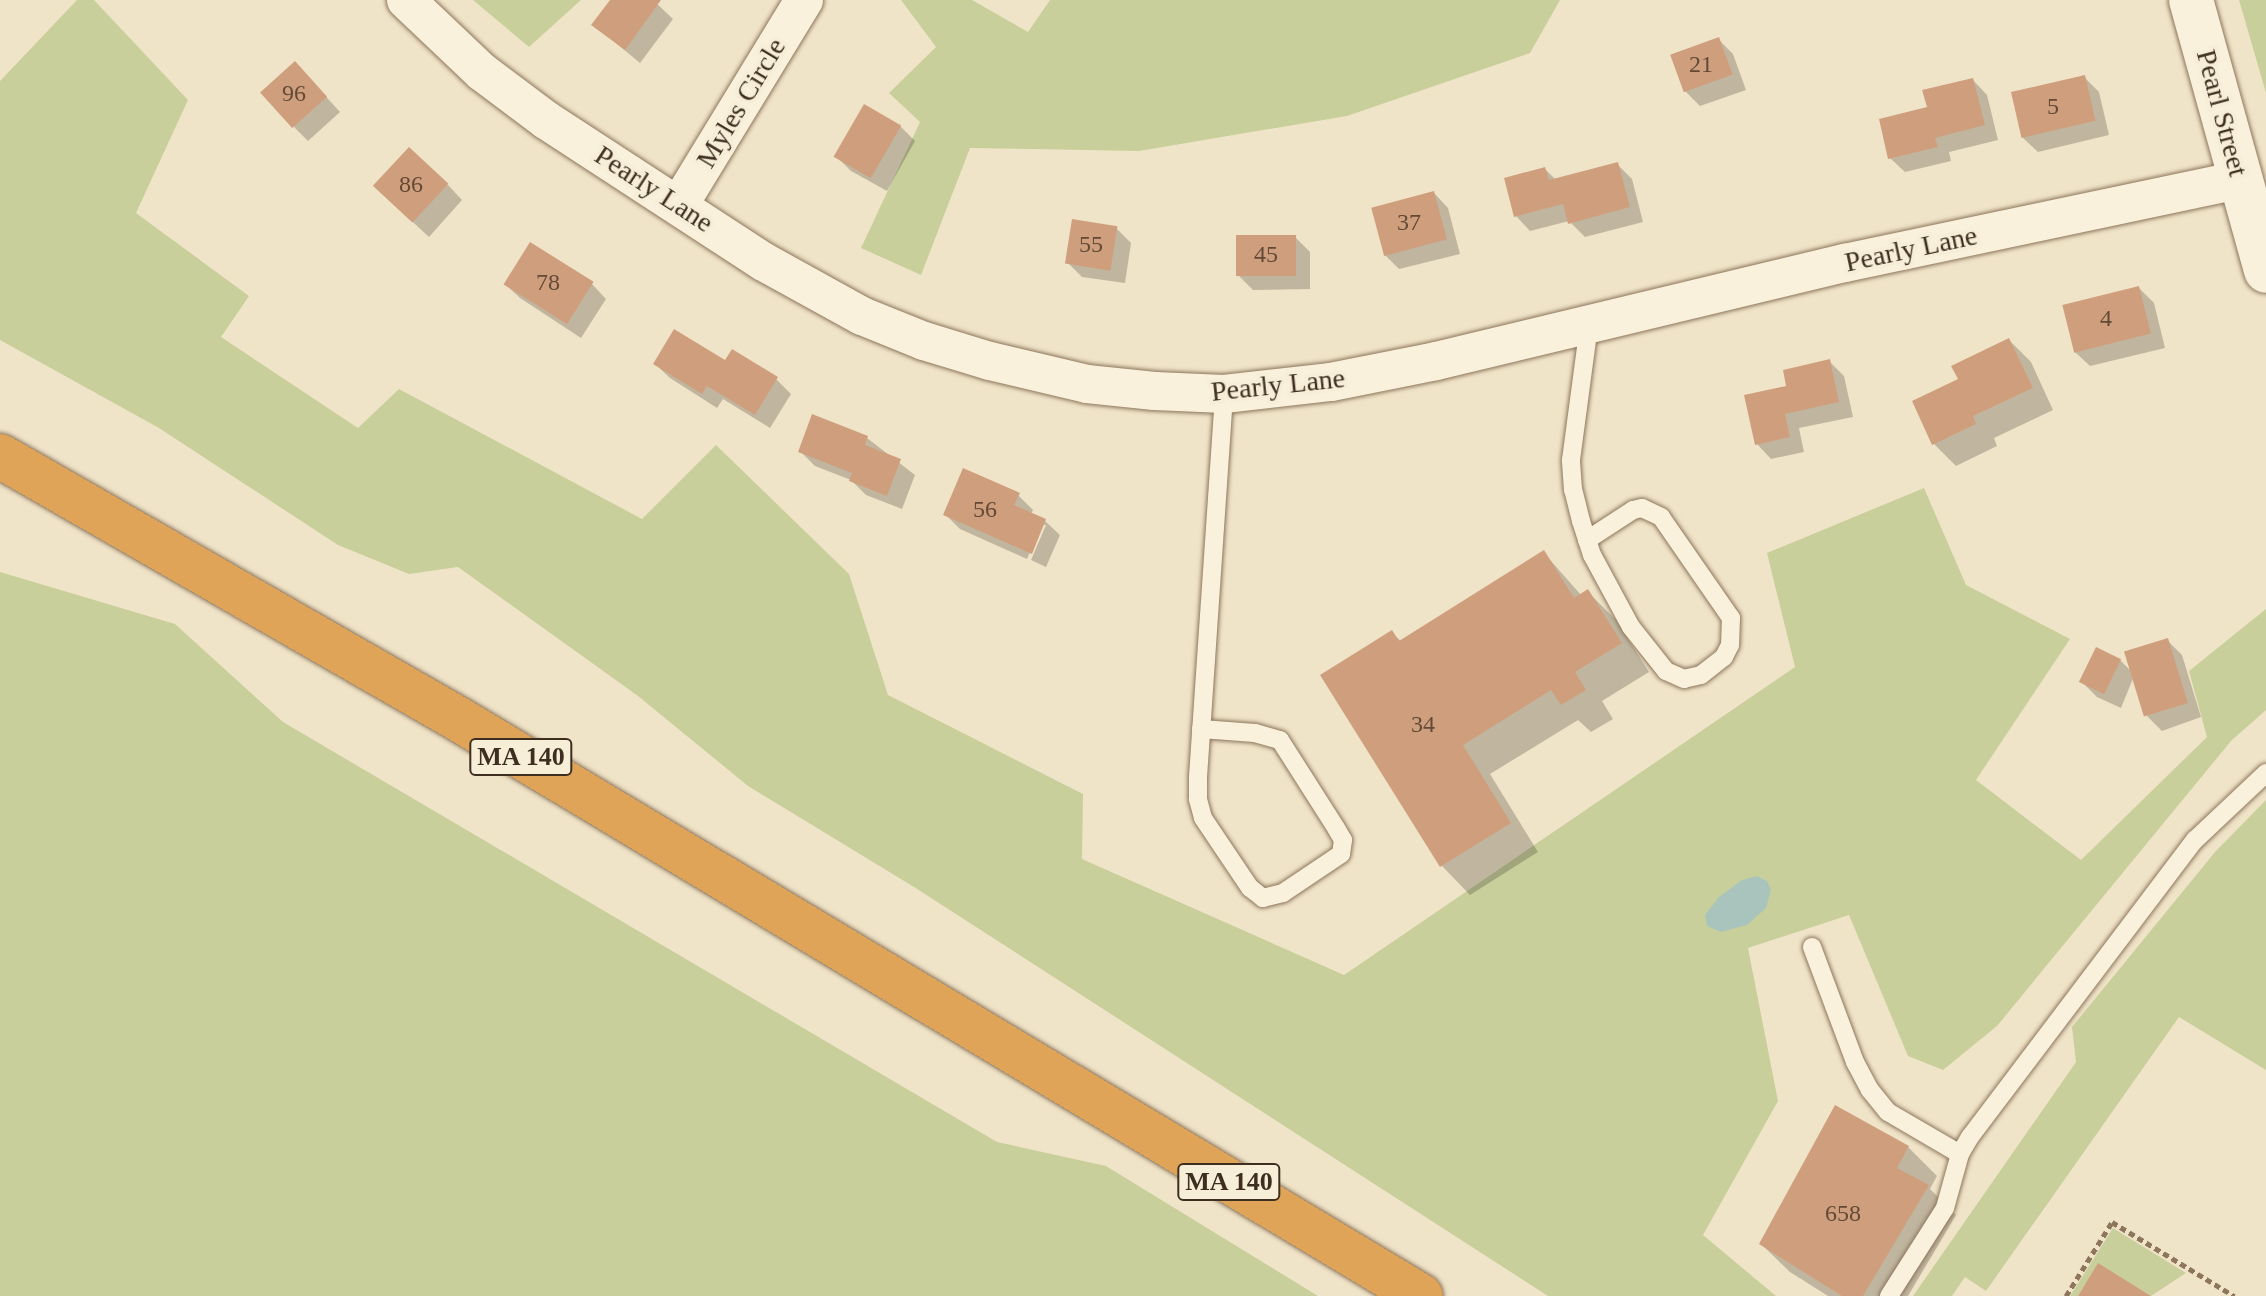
<!DOCTYPE html>
<style>
body{margin:0}
#map{position:relative;width:2266px;height:1296px;overflow:hidden;background:#f0e4c8;font-family:Georgia,serif}
div>[style]{position:absolute}
.green>*{inset:0;background:#c9cf9b}
.water>*{inset:0;background:#a9c4bc}
.shadow>*{inset:0;background:#0003}
.building>*{inset:0;background:#cf9f7d;transform-origin:0 0}
.path>*{height:5px;margin-top:-2.5px;transform-origin:0;background:repeating-linear-gradient(90deg,#8d765c 0 6px,transparent 0 10px)}
.roads{filter:drop-shadow(0 0 2px #8d765c) drop-shadow(0 0 2px #8d765c)}
.lane>*{height:18px;margin:-9px;padding:0 9px;transform-origin:9px;border-radius:9px;background:#faf1dc}
.street>*{height:38px;margin:-19px;padding:0 19px;transform-origin:19px;border-radius:19px;background:#faf1dc}
.secondary>*{height:44px;margin:-22px;padding:0 22px;transform-origin:22px;border-radius:22px;background:#faf1dc}
.highway>*{height:44px;margin:-22px;padding:0 22px;transform-origin:22px;border-radius:22px;background:#e0a458}
span{translate:-50% -50%;white-space:nowrap;text-align:center;line-height:1.15;-webkit-text-stroke:8px #f7eed8;paint-order:stroke}
.number-label{font-size:24px;color:#624a37}
.number-label span{-webkit-text-stroke-width:0}
.shield-label span{padding:2px 6px;background:#f7eed8;border:2px solid;border-radius:6px;-webkit-text-stroke-width:0}
.shield-label{font-size:26px;color:#3d2e20;font-weight:700}
.street-label{font-size:28px;color:#3d2e20}
</style>
<div id="map">
<div class="green">
<i style="clip-path:polygon(77px 0,94px 0,188px 100px,136px 213px,249px 296px,221px 337px,358px 428px,399px 389px,642px 519px,716px 445px,849px 574px,888px 695px,1083px 794px,1082px 859px,1344px 975px,1795px 667px,1767px 553px,1924px 488px,1966px 585px,2070px 639px,1976px 780px,2081px 860px,2207px 737px,2189px 671px,2266px 609px,2266px 710px,2231px 741px,1997px 1026px,1943px 1070px,1908px 1056px,1849px 915px,1748px 948px,1778px 1101px,1703px 1235px,1776px 1296px,1548px 1296px,914px 887px,748px 786px,638px 696px,458px 567px,409px 574px,338px 545px,159px 428px,0 340px,0 81px)"></i>
<i style="clip-path:polygon(473px 0,581px 0,529px 47px)"></i>
<i style="clip-path:polygon(901px 0,972px 0,1028px 32px,1050px 0,1560px 0,1530px 53px,1347px 116px,1139px 151px,970px 148px,921px 275px,861px 248px,920px 122px,889px 93px,936px 47px)"></i>
<i style="clip-path:polygon(2239px 0,2266px 0,2266px 93px)"></i>
<i style="clip-path:polygon(0 572px,175px 624px,283px 722px,997px 1142px,1106px 1166px,1318px 1296px,0 1296px)"></i>
<i style="clip-path:polygon(2266px 800px,2266px 1070px,2179px 1017px,1986px 1291px,1965px 1277px,1952px 1296px,1913px 1296px,2076px 1062px,2072px 1027px,2215px 852px)"></i>
<i style="clip-path:polygon(2113px 1228px,2186px 1273px,2151px 1296px,2098px 1264px,2078px 1296px,2070px 1296px)"></i>
</div>
<div class="water">
<i style="clip-path:polygon(1757px 876px,1767px 881px,1771px 890px,1766px 908px,1747px 925px,1721px 932px,1707px 926px,1705px 915px,1719px 897px,1742px 880px)"></i>
</div>
<div class="shadow">
<i style="clip-path:polygon(612px 0,653px 0,673px 19px,640px 63px,594px 25px)"></i>
<i style="clip-path:polygon(1718px 39px,1733px 54px,1746px 90px,1700px 106px,1685px 91px)"></i>
<i style="clip-path:polygon(2084px 77px,2099px 92px,2109px 135px,2038px 152px,2023px 138px)"></i>
<i style="clip-path:polygon(309px 78px,340px 112px,308px 141px,294px 127px)"></i>
<i style="clip-path:polygon(1973px 80px,1987px 95px,1998px 140px,1949px 152px,1951px 161px,1905px 172px,1890px 158px,1929px 109px)"></i>
<i style="clip-path:polygon(900px 126px,915px 141px,887px 191px,851px 171px,836px 156px)"></i>
<i style="clip-path:polygon(1617px 164px,1632px 179px,1643px 222px,1585px 237px,1569px 221px,1530px 231px,1516px 216px,1545px 169px,1556px 180px)"></i>
<i style="clip-path:polygon(448px 185px,462px 200px,429px 237px,390px 201px)"></i>
<i style="clip-path:polygon(1434px 193px,1448px 208px,1460px 254px,1399px 269px,1385px 255px)"></i>
<i style="clip-path:polygon(1116px 228px,1131px 243px,1125px 283px,1082px 277px,1067px 262px)"></i>
<i style="clip-path:polygon(1295px 237px,1310px 252px,1310px 289px,1253px 290px,1238px 275px)"></i>
<i style="clip-path:polygon(531px 244px,592px 284px,606px 299px,581px 338px,520px 298px,505px 284px)"></i>
<i style="clip-path:polygon(2139px 288px,2154px 303px,2165px 348px,2090px 366px,2075px 352px)"></i>
<i style="clip-path:polygon(2009px 340px,2031px 362px,2053px 410px,1994px 438px,1997px 446px,1956px 466px,1934px 444px,1960px 380px)"></i>
<i style="clip-path:polygon(1830px 362px,1844px 376px,1853px 417px,1799px 428px,1804px 452px,1771px 459px,1757px 444px,1789px 387px)"></i>
<i style="clip-path:polygon(725px 363px,776px 379px,791px 394px,770px 428px,723px 399px,717px 408px,670px 378px,655px 364px)"></i>
<i style="clip-path:polygon(867px 438px,915px 475px,902px 509px,866px 495px,851px 480px,815px 466px,800px 451px)"></i>
<i style="clip-path:polygon(1018px 495px,1033px 510px,1031px 514px,1045px 521px,1060px 535px,1046px 567px,1031px 560px,1046px 525px,1042px 525px,1027px 559px,960px 529px,945px 514px)"></i>
<i style="clip-path:polygon(1544px 553px,1581px 595px,1587px 591px,1616px 620px,1649px 672px,1602px 701px,1613px 719px,1591px 732px,1578px 720px,1490px 774px,1538px 852px,1470px 895px,1442px 866px,1323px 675px,1392px 633px,1402px 642px)"></i>
<i style="clip-path:polygon(2167px 640px,2182px 655px,2201px 717px,2162px 731px,2147px 716px,2134px 676px,2121px 708px,2097px 697px,2082px 682px,2120px 660px,2134px 674px)"></i>
<i style="clip-path:polygon(1908px 1147px,1937px 1176px,1930px 1189px,1956px 1215px,1908px 1296px,1828px 1296px,1790px 1272px,1761px 1244px)"></i>
</div>
<div class="building">
<i style="clip-path:polygon(610px 0,661px 0,625px 50px,591px 25px)"></i>
<i style="left:1719px;top:37px;width:40px;height:52px;rotate:70deg"></i>
<i style="left:295px;top:61px;width:48px;height:47px;rotate:48deg"></i>
<i style="left:2085px;top:75px;width:47px;height:76px;rotate:77deg"></i>
<i style="clip-path:polygon(1973px 78px,1985px 125px,1935px 138px,1938px 147px,1888px 159px,1879px 119px,1927px 107px,1922px 90px)"></i>
<i style="left:864px;top:104px;width:43px;height:61px;rotate:30deg"></i>
<i style="left:409px;top:147px;width:54px;height:53px;rotate:43deg"></i>
<i style="clip-path:polygon(1618px 162px,1630px 207px,1568px 224px,1563px 204px,1514px 217px,1504px 178px,1545px 167px,1549px 180px)"></i>
<i style="left:1434px;top:191px;width:50px;height:65px;rotate:75deg"></i>
<i style="left:1072px;top:219px;width:46px;height:45px;rotate:9deg"></i>
<i style="left:1236px;top:235px;width:60px;height:41px"></i>
<i style="left:530px;top:242px;width:75px;height:50px;rotate:32deg"></i>
<i style="left:2139px;top:286px;width:49px;height:79px;rotate:76deg"></i>
<i style="clip-path:polygon(674px 329px,725px 360px,732px 349px,778px 377px,755px 415px,707px 386px,702px 394px,653px 364px)"></i>
<i style="clip-path:polygon(2009px 338px,2033px 388px,1973px 416px,1976px 424px,1932px 445px,1912px 401px,1958px 379px,1951px 366px)"></i>
<i style="clip-path:polygon(1830px 359px,1839px 402px,1785px 414px,1790px 437px,1755px 445px,1744px 395px,1786px 386px,1783px 370px)"></i>
<i style="clip-path:polygon(812px 414px,868px 436px,865px 445px,901px 459px,887px 496px,849px 481px,852px 473px,798px 452px)"></i>
<i style="clip-path:polygon(963px 468px,1020px 493px,1014px 505px,1046px 519px,1032px 554px,943px 515px)"></i>
<i style="clip-path:polygon(1544px 550px,1574px 598px,1588px 589px,1622px 643px,1575px 672px,1586px 690px,1561px 705px,1551px 690px,1463px 745px,1511px 823px,1440px 867px,1320px 675px,1392px 630px,1399px 641px)"></i>
<i style="left:2168px;top:638px;width:68px;height:46px;rotate:73deg"></i>
<i style="left:2096px;top:647px;width:28px;height:39px;rotate:26deg"></i>
<i style="clip-path:polygon(1835px 1105px,1909px 1146px,1897px 1168px,1929px 1185px,1863px 1296px,1842px 1296px,1759px 1244px)"></i>
<i style="clip-path:polygon(2098px 1263px,2151px 1296px,2078px 1296px)"></i>
</div>
<div class="path">
<i style="left:2066px;top:1296px;width:87px;rotate:-58.1deg"></i>
<i style="left:2112px;top:1222px;width:143px;rotate:31.2deg"></i>
</div>
<div class="roads">
<div class="lane">
<i style="left:1587px;top:540px;width:55px;rotate:-33.1deg"></i>
<i style="left:1633px;top:510px;width:9px;rotate:-13deg"></i>
<i style="left:1642px;top:508px;width:21px;rotate:25deg"></i>
<i style="left:1661px;top:517px;width:123px;rotate:55.3deg"></i>
<i style="left:1731px;top:618px;width:27px;rotate:92deg"></i>
<i style="left:1730px;top:645px;width:13px;rotate:117deg"></i>
<i style="left:1724px;top:657px;width:29px;rotate:142deg"></i>
<i style="left:1701px;top:675px;width:17px;rotate:167deg"></i>
<i style="left:1684px;top:679px;width:20px;rotate:-156deg"></i>
<i style="left:1666px;top:671px;width:56px;rotate:-128.5deg"></i>
<i style="left:1631px;top:627px;width:82px;rotate:-118.4deg"></i>
<i style="left:1592px;top:555px;width:36px;rotate:-108deg"></i>
<i style="left:1581px;top:521px;width:32px;rotate:-104deg"></i>
<i style="left:1573px;top:490px;width:30px;rotate:-94deg"></i>
<i style="left:1571px;top:460px;width:136px;rotate:-82.4deg"></i>
<i style="left:1201px;top:729px;width:54px;rotate:4.2deg"></i>
<i style="left:1255px;top:733px;width:26px;rotate:16deg"></i>
<i style="left:1280px;top:740px;width:104px;rotate:57.5deg"></i>
<i style="left:1336px;top:828px;width:14px;rotate:60deg"></i>
<i style="left:1343px;top:840px;width:14px;rotate:98deg"></i>
<i style="left:1341px;top:854px;width:70px;rotate:146.1deg"></i>
<i style="left:1283px;top:893px;width:21px;rotate:166deg"></i>
<i style="left:1263px;top:898px;width:16px;rotate:-142deg"></i>
<i style="left:1250px;top:888px;width:84px;rotate:-123.9deg"></i>
<i style="left:1203px;top:818px;width:20px;rotate:-105deg"></i>
<i style="left:1198px;top:799px;width:22px;rotate:-90deg"></i>
<i style="left:1198px;top:777px;width:384px;rotate:-86.1deg"></i>
<i style="left:1812px;top:947px;width:123px;rotate:69.5deg"></i>
<i style="left:1855px;top:1062px;width:32px;rotate:62deg"></i>
<i style="left:1870px;top:1090px;width:28px;rotate:51deg"></i>
<i style="left:1888px;top:1112px;width:83px;rotate:30.3deg"></i>
<i style="left:1889px;top:1296px;width:104px;rotate:-57.5deg"></i>
<i style="left:1945px;top:1208px;width:56px;rotate:-74.5deg"></i>
<i style="left:1960px;top:1154px;width:20px;rotate:-60deg"></i>
<i style="left:1970px;top:1137px;width:373px;rotate:-52.9deg"></i>
<i style="left:2195px;top:840px;width:98px;rotate:-43.3deg"></i>
</div>
<div class="street">
<i style="left:406px;top:0;width:105px;rotate:43.5deg"></i>
<i style="left:482px;top:72px;width:80px;rotate:36.9deg"></i>
<i style="left:546px;top:120px;width:260px;rotate:33.1deg"></i>
<i style="left:764px;top:262px;width:112px;rotate:28.9deg"></i>
<i style="left:862px;top:316px;width:67px;rotate:22deg"></i>
<i style="left:924px;top:341px;width:69px;rotate:16.9deg"></i>
<i style="left:990px;top:361px;width:100px;rotate:13.3deg"></i>
<i style="left:1087px;top:384px;width:68px;rotate:5.9deg"></i>
<i style="left:1155px;top:391px;width:69px;rotate:2.5deg"></i>
<i style="left:1224px;top:394px;width:108px;rotate:-6.4deg"></i>
<i style="left:1331px;top:382px;width:107px;rotate:-11.3deg"></i>
<i style="left:1436px;top:361px;width:421px;rotate:-13.5deg"></i>
<i style="left:1845px;top:263px;width:404px;rotate:-11.9deg"></i>
<i style="left:679px;top:205px;width:240px;rotate:-58.6deg"></i>
</div>
<div class="secondary">
<i style="left:2191px;top:0;width:281px;rotate:74.5deg"></i>
</div>
<div class="highway">
<i style="left:0;top:456px;width:530px;rotate:29.85deg"></i>
<i style="left:460px;top:720px;width:1120px;rotate:30.94deg"></i>
</div>
</div>
<div class="number-label">
<span style="left:1701px;top:65px">21</span>
<span style="left:294px;top:94px">96</span>
<span style="left:2053px;top:107px">5</span>
<span style="left:411px;top:185px">86</span>
<span style="left:1409px;top:223px">37</span>
<span style="left:1091px;top:245px">55</span>
<span style="left:1266px;top:255px">45</span>
<span style="left:548px;top:283px">78</span>
<span style="left:2106px;top:319px">4</span>
<span style="left:985px;top:510px">56</span>
<span style="left:1423px;top:725px">34</span>
<span style="left:1843px;top:1214px">658</span>
</div>
<div class="shield-label">
<span style="left:521px;top:757px">MA 140</span>
<span style="left:1229px;top:1182px">MA 140</span>
</div>
<div class="street-label">
<span style="left:741px;top:103px;rotate:-59deg">Myles Circle</span>
<span style="left:2222px;top:113px;rotate:75deg">Pearl Street</span>
<span style="left:654px;top:189px;rotate:33deg">Pearly Lane</span>
<span style="left:1911px;top:249px;rotate:-12deg">Pearly Lane</span>
<span style="left:1278px;top:385px;rotate:-6deg">Pearly Lane</span>
</div>
</div>
